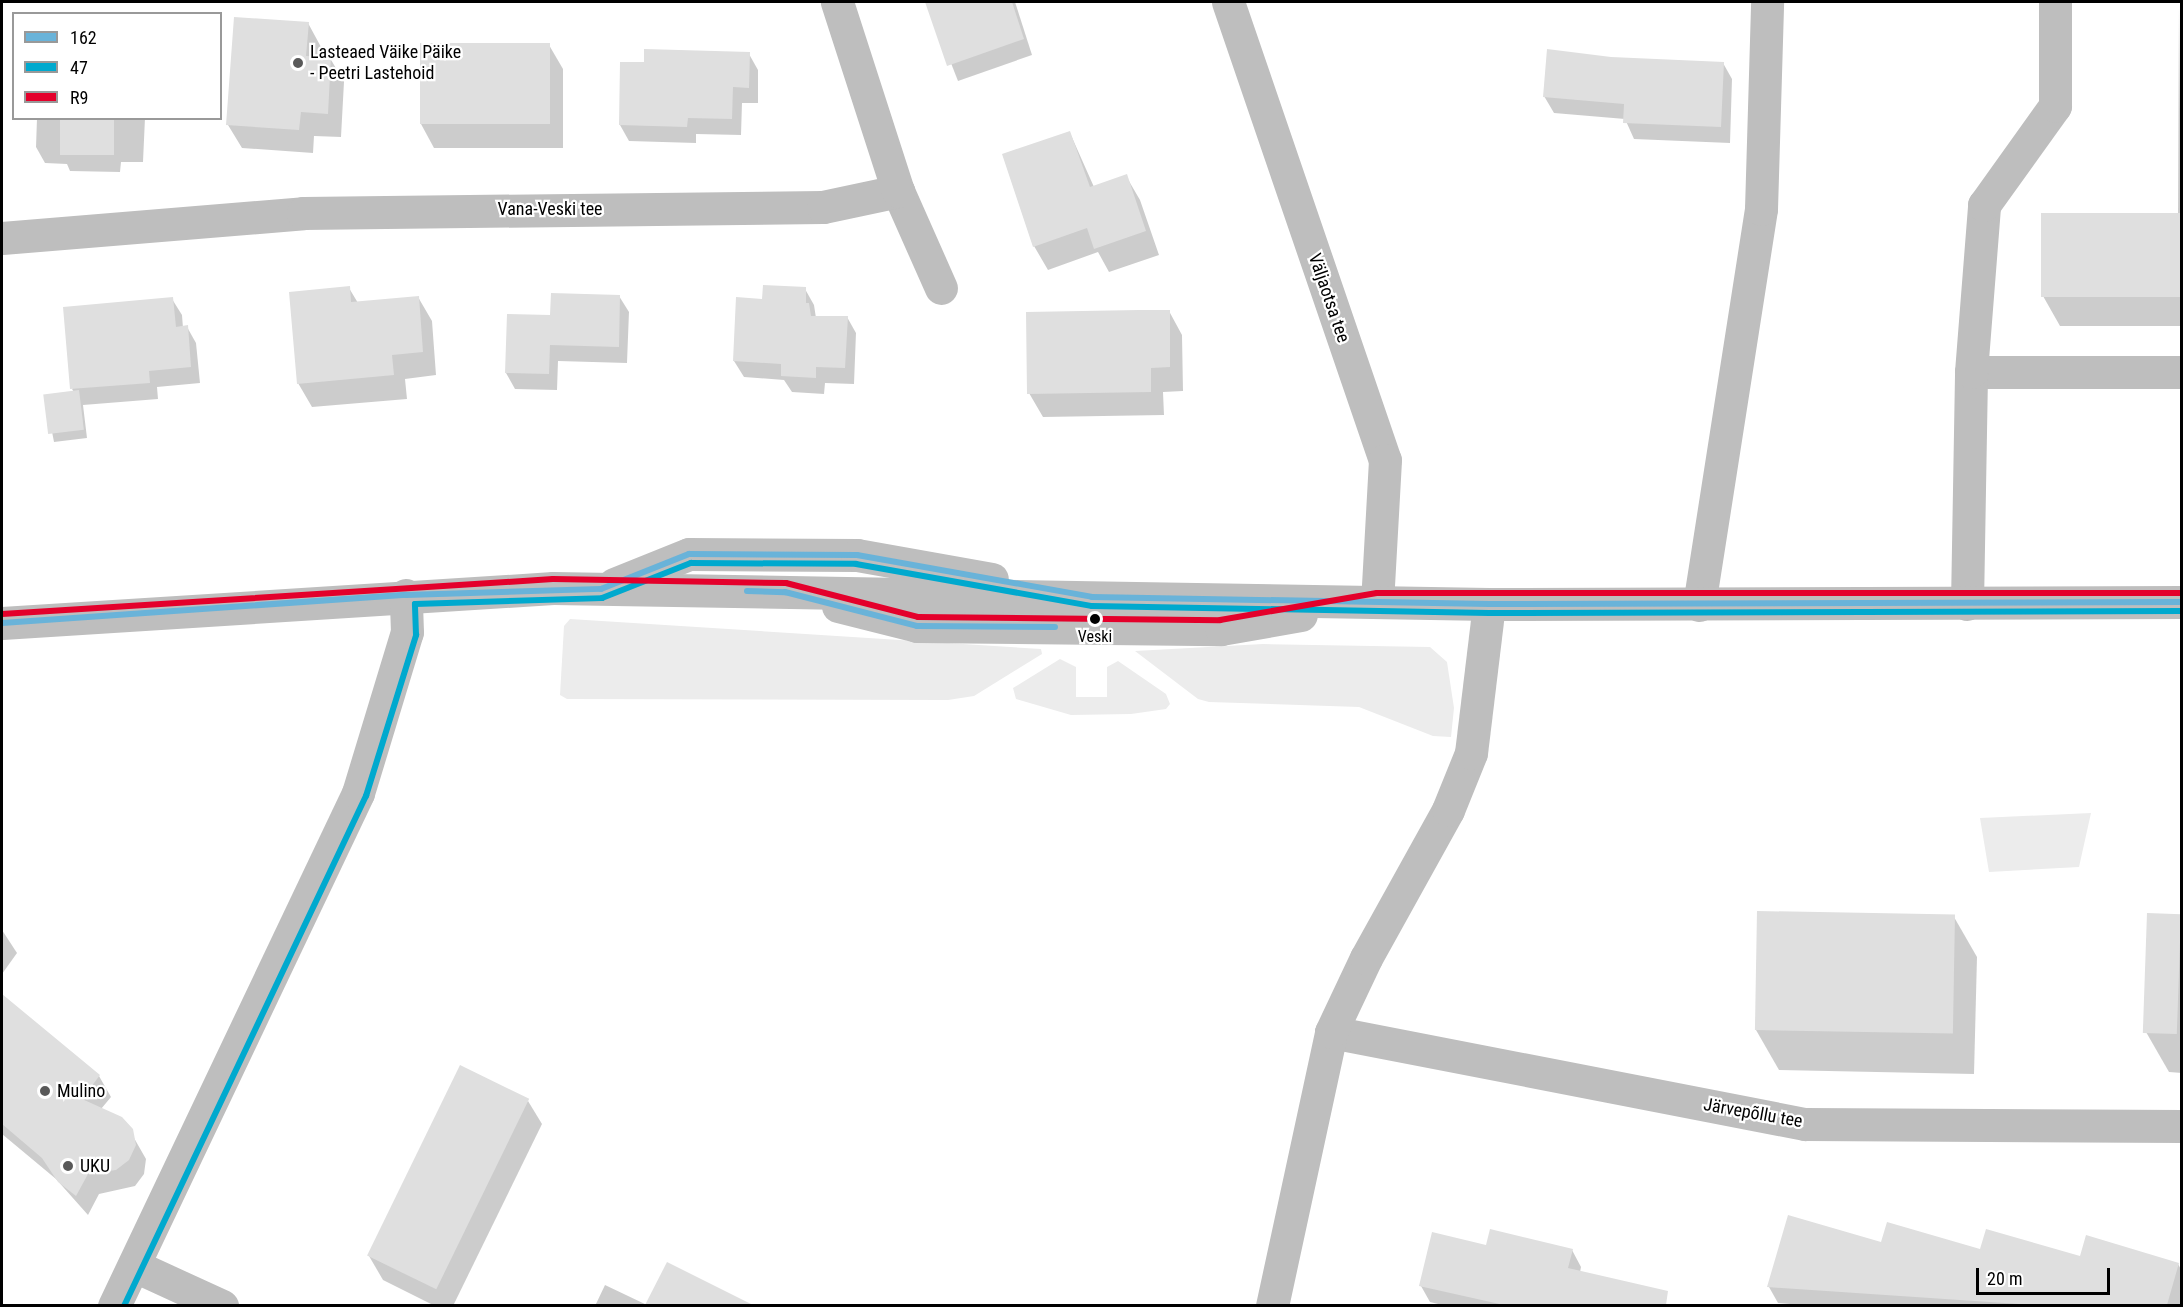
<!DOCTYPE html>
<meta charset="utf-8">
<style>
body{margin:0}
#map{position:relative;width:2183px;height:1307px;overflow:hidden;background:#fff;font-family:"Roboto Condensed",sans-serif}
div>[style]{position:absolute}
.green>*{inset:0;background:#ececec}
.shadow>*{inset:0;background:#0003}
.building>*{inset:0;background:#dfdfdf;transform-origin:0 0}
.minor>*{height:33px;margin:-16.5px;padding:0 16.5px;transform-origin:16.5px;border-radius:16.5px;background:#bebebe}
.bus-1>*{height:6px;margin:-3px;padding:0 3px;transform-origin:3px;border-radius:3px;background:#69b3d9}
.bus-2>*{height:6px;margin:-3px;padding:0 3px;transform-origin:3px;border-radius:3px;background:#00a9ce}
.bus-3>*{height:6px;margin:-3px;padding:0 3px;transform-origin:3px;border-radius:3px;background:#e4002b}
.dots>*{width:16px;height:16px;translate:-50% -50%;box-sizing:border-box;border:3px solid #fff;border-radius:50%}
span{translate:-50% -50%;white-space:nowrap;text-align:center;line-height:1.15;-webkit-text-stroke:4.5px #fff;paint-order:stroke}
.bus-label{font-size:16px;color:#000}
.poi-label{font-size:18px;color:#000}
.left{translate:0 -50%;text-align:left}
.street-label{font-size:18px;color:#000}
.frame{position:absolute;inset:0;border:3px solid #000;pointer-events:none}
.legend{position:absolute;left:12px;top:12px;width:210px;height:108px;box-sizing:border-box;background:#fff;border:2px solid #999;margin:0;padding:8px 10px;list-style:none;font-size:18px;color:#000}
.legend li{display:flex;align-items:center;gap:12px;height:30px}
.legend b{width:30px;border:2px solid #999}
.scale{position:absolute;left:1976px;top:1268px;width:134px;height:27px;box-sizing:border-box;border:3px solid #000;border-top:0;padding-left:8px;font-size:18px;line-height:21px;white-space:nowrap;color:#000;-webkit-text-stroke:4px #fff;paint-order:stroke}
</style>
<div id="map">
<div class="green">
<i style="clip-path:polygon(570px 619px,1041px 649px,1042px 654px,974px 696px,948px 700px,567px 699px,560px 695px,564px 626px)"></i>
<i style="clip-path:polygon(1263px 644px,1430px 647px,1447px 662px,1454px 708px,1451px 737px,1433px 736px,1359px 707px,1209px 702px,1198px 699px,1135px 651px)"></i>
<i style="clip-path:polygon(1060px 659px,1076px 667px,1076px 697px,1107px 697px,1107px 667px,1118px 661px,1166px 694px,1170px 704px,1166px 709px,1131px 714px,1071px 715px,1016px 699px,1013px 688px)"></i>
<i style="clip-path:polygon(2091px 813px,2079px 867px,1989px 872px,1980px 818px)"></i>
</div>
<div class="shadow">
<i style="clip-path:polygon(927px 2px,1015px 2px,1032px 55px,958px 81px)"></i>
<i style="clip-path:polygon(2179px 2px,2182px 326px,2060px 326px,2043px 296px,2178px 214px)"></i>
<i style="clip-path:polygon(308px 23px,321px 47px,321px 58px,330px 58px,344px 82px,341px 137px,314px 136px,313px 153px,242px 148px,228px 125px)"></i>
<i style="clip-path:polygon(549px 45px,563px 69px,563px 148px,434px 148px,421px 124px)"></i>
<i style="clip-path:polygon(749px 54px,758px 70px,758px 103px,742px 103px,741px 135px,696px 134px,696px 143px,629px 141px,620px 125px,645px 64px)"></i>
<i style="clip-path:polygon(1611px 59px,1723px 63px,1732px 79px,1730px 143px,1634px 139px,1625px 119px,1554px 113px,1544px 96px)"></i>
<i style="clip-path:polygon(37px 118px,145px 118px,143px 162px,121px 162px,120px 172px,70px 171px,67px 164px,45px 163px,36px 147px)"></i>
<i style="clip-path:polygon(1070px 133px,1094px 187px,1126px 176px,1140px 200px,1159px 255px,1109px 272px,1098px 252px,1048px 270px,1034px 246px)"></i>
<i style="clip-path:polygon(349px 288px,358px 303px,418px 297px,432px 321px,436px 375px,405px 379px,407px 399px,312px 407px,298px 383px)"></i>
<i style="clip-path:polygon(805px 289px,814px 305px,816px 318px,847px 317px,856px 333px,854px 384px,825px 383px,824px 394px,792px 392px,784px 380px,744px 377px,734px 361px,764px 301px)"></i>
<i style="clip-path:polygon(619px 296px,629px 312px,627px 363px,558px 361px,557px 390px,515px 389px,506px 373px,551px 317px)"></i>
<i style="clip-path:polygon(172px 299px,182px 315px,183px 328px,187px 327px,196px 343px,200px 383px,157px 387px,158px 399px,83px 405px,87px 438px,54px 442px,45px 396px,74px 392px,72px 389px)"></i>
<i style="clip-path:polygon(1169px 311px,1182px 335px,1183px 391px,1163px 392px,1164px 415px,1043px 417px,1029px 393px)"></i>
<i style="clip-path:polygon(2148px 915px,2182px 916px,2182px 1073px,2169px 1072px,2146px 1032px)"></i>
<i style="clip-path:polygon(1954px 917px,1977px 957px,1974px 1074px,1779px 1070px,1756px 1030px)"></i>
<i style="clip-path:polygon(2px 930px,17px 953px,2px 974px)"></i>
<i style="clip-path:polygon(2px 996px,99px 1076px,111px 1097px,101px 1109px,134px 1138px,146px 1159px,144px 1174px,135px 1186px,99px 1194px,88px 1215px,56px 1179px,2px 1134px)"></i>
<i style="clip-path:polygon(528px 1101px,542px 1124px,453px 1306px,435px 1306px,383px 1280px,369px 1256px)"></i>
<i style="clip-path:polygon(1882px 1244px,2178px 1264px,2182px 1271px,2182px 1300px,2180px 1306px,1813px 1306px,1778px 1303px,1769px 1287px)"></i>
<i style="clip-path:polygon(1487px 1247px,1572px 1250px,1581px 1267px,1580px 1272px,1629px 1298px,1627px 1306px,1446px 1306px,1430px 1302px,1421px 1286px)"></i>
<i style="clip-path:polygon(668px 1264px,723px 1306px,595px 1306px,605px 1285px,647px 1305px)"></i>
</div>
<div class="building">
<i style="clip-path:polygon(925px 2px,1012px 2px,1024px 39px,947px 66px)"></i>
<i style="clip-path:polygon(234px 17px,309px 22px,306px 56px,331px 57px,328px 114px,301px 112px,299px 130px,226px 125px)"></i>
<i style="left:420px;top:43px;width:130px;height:81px"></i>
<i style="clip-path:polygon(644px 49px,750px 52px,749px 88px,733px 87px,732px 119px,688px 118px,687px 127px,619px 125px,620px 62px,644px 62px)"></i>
<i style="clip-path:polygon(1547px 49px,1611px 57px,1724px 62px,1721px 127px,1623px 123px,1624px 104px,1543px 97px)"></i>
<i style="left:60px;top:118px;width:54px;height:37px"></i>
<i style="clip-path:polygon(1070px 131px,1090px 187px,1127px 174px,1146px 231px,1094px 249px,1087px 228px,1033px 247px,1002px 154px)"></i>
<i style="left:2041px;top:213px;width:140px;height:84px"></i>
<i style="clip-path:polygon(763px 285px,806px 287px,806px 303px,809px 303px,811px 316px,848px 316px,845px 368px,816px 367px,816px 378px,781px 376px,781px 364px,733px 361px,736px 297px,762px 299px)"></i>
<i style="clip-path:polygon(350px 286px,351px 302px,419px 296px,423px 352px,392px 355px,394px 375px,297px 384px,289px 292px)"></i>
<i style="clip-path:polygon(551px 293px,620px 295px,619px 347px,550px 345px,549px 374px,505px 373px,507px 314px,550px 315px)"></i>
<i style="clip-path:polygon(173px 297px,176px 327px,188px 325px,191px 367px,149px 371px,150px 383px,70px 389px,63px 307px)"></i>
<i style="clip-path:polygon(1139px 310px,1170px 310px,1170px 367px,1151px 368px,1151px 392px,1027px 394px,1026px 312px)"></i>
<i style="left:79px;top:390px;width:40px;height:36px;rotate:83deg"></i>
<i style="left:1757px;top:911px;width:198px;height:119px;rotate:1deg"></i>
<i style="left:2147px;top:913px;width:34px;height:120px;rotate:2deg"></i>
<i style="clip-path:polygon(2px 994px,100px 1075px,82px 1099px,122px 1117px,133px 1129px,136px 1145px,129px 1160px,116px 1170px,88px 1174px,76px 1196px,58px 1182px,42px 1158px,2px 1124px)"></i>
<i style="left:460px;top:1065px;width:77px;height:212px;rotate:26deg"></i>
<i style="clip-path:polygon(1788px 1215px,1881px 1242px,1887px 1222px,1980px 1249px,1986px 1229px,2080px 1256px,2086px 1235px,2179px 1263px,2167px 1305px,2034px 1305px,1767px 1287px)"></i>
<i style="clip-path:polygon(1490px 1229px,1573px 1249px,1568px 1268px,1668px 1291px,1666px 1305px,1504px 1305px,1419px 1286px,1432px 1232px,1486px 1245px)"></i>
<i style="clip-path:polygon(667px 1262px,753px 1305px,645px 1305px)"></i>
</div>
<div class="minor">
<i style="left:1228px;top:2px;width:484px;rotate:71.1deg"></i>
<i style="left:1385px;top:460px;width:142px;rotate:93.2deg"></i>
<i style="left:898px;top:191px;width:106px;rotate:66.1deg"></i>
<i style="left:2px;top:238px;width:302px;rotate:-4.7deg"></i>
<i style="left:303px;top:213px;width:520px;rotate:-0.66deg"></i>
<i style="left:823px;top:207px;width:77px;rotate:-12deg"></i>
<i style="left:898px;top:191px;width:199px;rotate:-107.9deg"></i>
<i style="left:1971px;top:372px;width:211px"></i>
<i style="left:614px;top:584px;width:81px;rotate:-21.8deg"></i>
<i style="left:689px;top:554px;width:168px;rotate:0.3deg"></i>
<i style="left:857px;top:555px;width:137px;rotate:10.1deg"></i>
<i style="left:1967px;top:604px;width:232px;rotate:-89deg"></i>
<i style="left:1971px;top:372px;width:168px;rotate:-85.5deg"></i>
<i style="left:1984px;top:205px;width:122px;rotate:-54.4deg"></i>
<i style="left:2055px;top:106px;width:104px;rotate:-90deg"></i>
<i style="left:1699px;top:605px;width:401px;rotate:-81.1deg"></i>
<i style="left:1761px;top:209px;width:207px;rotate:-88.3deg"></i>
<i style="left:838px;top:606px;width:81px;rotate:14.2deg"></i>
<i style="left:917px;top:626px;width:304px;rotate:0.6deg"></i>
<i style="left:1221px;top:629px;width:81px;rotate:-9.9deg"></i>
<i style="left:2px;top:623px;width:552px;rotate:-3.63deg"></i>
<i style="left:553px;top:588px;width:936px;rotate:0.98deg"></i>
<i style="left:1489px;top:604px;width:693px;rotate:-0.17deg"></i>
<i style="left:1331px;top:1032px;width:483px;rotate:11deg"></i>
<i style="left:1805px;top:1124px;width:377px;rotate:0.3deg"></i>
<i style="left:135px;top:1266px;width:96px;rotate:24.7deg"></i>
<i style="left:114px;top:1306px;width:568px;rotate:-64.56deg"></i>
<i style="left:358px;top:793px;width:168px;rotate:-73.1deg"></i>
<i style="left:407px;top:632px;width:37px;rotate:-92deg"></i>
<i style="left:1272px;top:1306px;width:280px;rotate:-77.8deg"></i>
<i style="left:1331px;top:1032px;width:82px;rotate:-64.7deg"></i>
<i style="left:1366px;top:958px;width:169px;rotate:-61deg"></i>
<i style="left:1448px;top:810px;width:61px;rotate:-68deg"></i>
<i style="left:1471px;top:753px;width:150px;rotate:-83.1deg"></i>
</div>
<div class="bus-1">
<i style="left:747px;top:591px;width:38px;rotate:2deg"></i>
<i style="left:785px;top:592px;width:136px;rotate:14.4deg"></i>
<i style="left:917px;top:626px;width:138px;rotate:0.4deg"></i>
<i style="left:2px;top:623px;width:405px;rotate:-4deg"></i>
<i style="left:406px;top:595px;width:195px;rotate:-1.8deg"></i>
<i style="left:601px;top:589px;width:95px;rotate:-21.7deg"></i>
<i style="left:689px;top:554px;width:168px;rotate:0.3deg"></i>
<i style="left:857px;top:555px;width:239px;rotate:10.1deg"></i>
<i style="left:1092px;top:597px;width:397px;rotate:1deg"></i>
<i style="left:1489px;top:604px;width:693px;rotate:-0.17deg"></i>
</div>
<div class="bus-2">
<i style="left:124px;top:1306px;width:565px;rotate:-64.62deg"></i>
<i style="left:366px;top:796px;width:169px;rotate:-72.7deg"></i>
<i style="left:416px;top:635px;width:31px;rotate:-92deg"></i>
<i style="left:415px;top:604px;width:187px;rotate:-1.8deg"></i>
<i style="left:602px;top:598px;width:96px;rotate:-21.5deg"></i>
<i style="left:691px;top:563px;width:165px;rotate:0.3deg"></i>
<i style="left:856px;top:564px;width:240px;rotate:10.1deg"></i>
<i style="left:1092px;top:606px;width:397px;rotate:1deg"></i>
<i style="left:1489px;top:613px;width:693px;rotate:-0.17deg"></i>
</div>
<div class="bus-3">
<i style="left:2px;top:614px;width:552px;rotate:-3.63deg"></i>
<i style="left:553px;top:579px;width:233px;rotate:1deg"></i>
<i style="left:786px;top:583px;width:136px;rotate:14.4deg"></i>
<i style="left:918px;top:617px;width:302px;rotate:0.6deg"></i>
<i style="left:1220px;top:620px;width:159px;rotate:-9.8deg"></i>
<i style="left:1377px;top:593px;width:805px"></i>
</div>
<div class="dots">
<i style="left:298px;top:63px;background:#595959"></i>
<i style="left:1095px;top:619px;background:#000"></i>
<i style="left:45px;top:1091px;background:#595959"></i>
<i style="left:68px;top:1166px;background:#595959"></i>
</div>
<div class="bus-label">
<span style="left:1095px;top:637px">Veski</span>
</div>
<div class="poi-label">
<span class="left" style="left:310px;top:63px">Lasteaed Väike Päike<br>- Peetri Lastehoid</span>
<span class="left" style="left:57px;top:1091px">Mulino</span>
<span class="left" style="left:80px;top:1166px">UKU</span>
</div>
<div class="street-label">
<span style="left:550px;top:209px">Vana-Veski tee</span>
<span style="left:1329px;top:298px;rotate:71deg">Väljaotsa tee</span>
<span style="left:1753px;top:1113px;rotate:10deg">Järvepõllu tee</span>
</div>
<div class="frame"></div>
<ul class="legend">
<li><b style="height:8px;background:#69b3d9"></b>162</li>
<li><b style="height:8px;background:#00a9ce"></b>47</li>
<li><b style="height:8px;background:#e4002b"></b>R9</li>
</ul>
<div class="scale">20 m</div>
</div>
